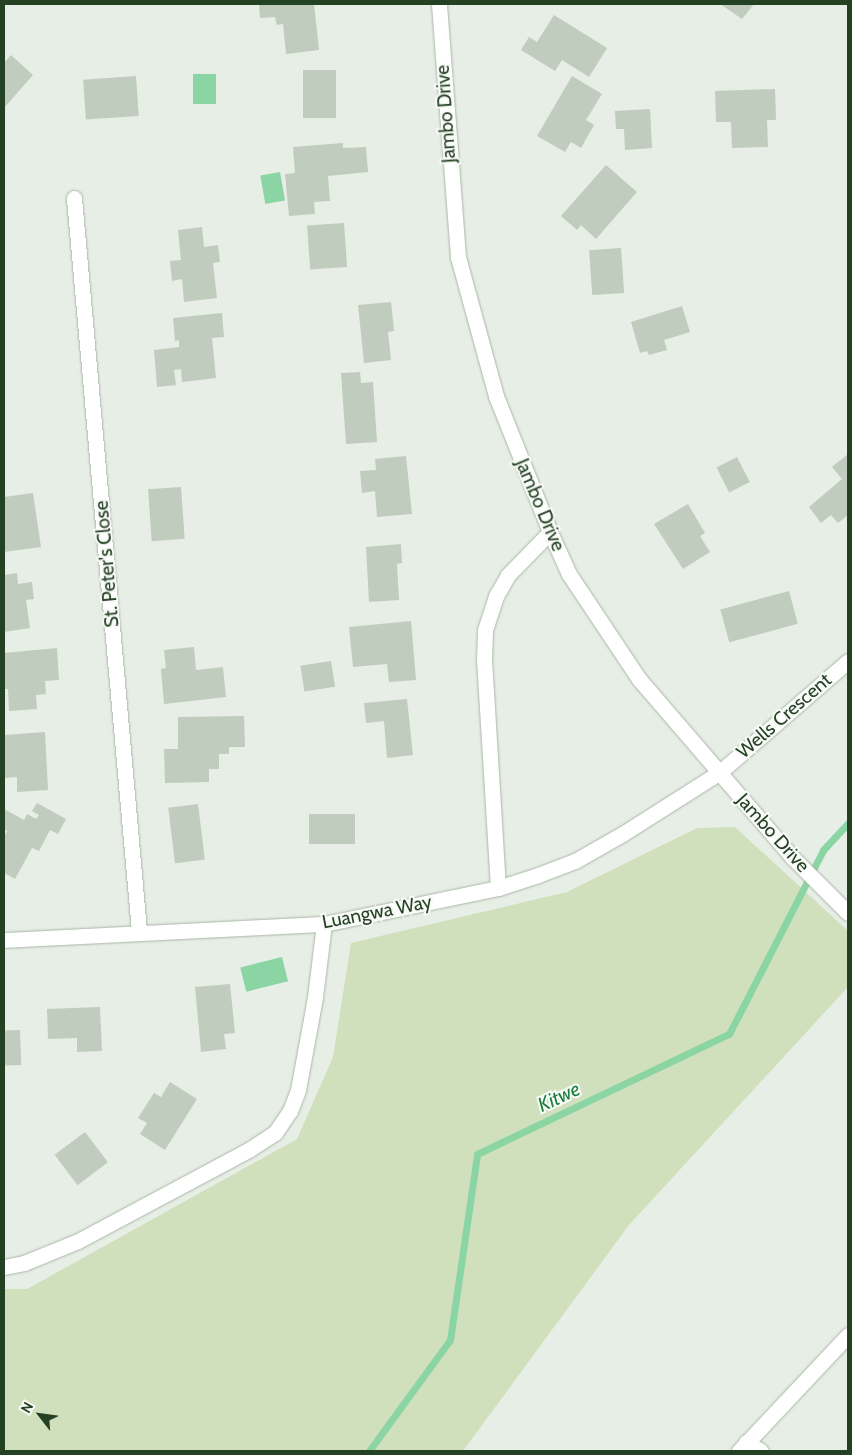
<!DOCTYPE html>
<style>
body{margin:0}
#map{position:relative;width:852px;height:1455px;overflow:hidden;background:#e7eee5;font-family:Cabin,sans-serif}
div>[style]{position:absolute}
.green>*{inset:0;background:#d0e0bd}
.water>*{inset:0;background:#8bd5a5;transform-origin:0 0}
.stream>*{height:7px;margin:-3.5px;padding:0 3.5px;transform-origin:3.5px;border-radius:3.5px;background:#8bd5a5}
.building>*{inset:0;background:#c0ccbd;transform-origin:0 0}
.roads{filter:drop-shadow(0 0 1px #a9b7a7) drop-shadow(0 0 1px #a9b7a7)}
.street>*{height:15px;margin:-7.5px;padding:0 7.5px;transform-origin:7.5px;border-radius:7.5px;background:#fff}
.secondary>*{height:15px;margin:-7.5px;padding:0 7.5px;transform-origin:7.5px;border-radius:7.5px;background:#fff}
span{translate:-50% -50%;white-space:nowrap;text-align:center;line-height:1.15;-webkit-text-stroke:4px #f7faf6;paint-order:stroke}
.street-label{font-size:19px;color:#254123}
.water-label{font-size:20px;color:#1a803f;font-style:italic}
.frame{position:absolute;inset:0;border:5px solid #254123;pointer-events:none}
.north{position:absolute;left:15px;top:1390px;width:50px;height:50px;-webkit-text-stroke:4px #f7faf6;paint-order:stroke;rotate:300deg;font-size:14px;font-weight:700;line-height:20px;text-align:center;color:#254123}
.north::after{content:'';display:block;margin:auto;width:18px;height:22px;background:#254123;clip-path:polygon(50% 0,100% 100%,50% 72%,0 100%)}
</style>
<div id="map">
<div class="green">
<i style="clip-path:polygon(735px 827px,848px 931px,848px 987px,629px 1225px,463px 1451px,4px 1451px,4px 1289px,27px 1289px,297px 1139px,333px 1057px,351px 943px,567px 892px,697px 828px)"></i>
</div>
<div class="water">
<i style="left:193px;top:74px;width:23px;height:30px"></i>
<i style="left:280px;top:172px;width:29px;height:20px;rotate:80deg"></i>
<i style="left:282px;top:957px;width:25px;height:43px;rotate:76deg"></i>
</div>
<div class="stream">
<i style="left:369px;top:1451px;width:137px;rotate:-53.9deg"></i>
<i style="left:450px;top:1340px;width:188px;rotate:-81.7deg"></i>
<i style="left:477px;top:1154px;width:279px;rotate:-25.5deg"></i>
<i style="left:729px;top:1034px;width:207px;rotate:-62.9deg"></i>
<i style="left:823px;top:850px;width:37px;rotate:-47deg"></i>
</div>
<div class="building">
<i style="clip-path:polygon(259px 4px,314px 4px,319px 50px,286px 54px,283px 24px,277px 25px,275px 17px,260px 18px)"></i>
<i style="clip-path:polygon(720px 4px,754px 4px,742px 19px)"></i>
<i style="clip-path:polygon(554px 15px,607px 48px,589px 77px,562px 60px,555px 71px,521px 50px,529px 37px,537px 42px)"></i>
<i style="clip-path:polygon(11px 55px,33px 75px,4px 108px,4px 63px)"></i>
<i style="left:303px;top:70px;width:33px;height:48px"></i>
<i style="left:136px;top:76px;width:40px;height:53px;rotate:86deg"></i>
<i style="clip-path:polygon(572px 76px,602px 94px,586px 120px,594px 125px,581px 148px,571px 142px,565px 152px,537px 136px)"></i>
<i style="clip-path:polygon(775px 89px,776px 120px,767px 120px,768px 147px,732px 148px,731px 122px,716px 122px,715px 91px)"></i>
<i style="clip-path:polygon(650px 109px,652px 148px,625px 150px,624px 129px,616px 129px,615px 111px)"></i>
<i style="clip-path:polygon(343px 143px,343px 148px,366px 147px,368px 172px,328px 176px,330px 201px,314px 202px,315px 214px,289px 216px,285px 174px,295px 173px,293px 147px)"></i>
<i style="clip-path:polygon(606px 165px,637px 192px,596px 239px,581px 225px,577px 230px,561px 216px)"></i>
<i style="left:344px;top:223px;width:44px;height:37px;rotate:86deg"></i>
<i style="clip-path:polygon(202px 227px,204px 247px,218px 245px,220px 262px,213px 263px,217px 298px,184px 302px,182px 279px,172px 281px,170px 261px,181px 260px,178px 230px)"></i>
<i style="left:621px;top:248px;width:45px;height:32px;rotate:86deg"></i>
<i style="clip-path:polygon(391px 302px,394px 331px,388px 332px,391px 360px,364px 363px,358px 305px)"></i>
<i style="clip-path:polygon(682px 306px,690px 332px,664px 340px,667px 350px,649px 355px,647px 351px,640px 353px,631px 322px)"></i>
<i style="clip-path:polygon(222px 313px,224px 337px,212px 338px,216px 378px,182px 382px,181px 369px,174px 370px,176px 385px,157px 387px,154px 350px,179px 347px,179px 340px,175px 341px,173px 318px)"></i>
<i style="clip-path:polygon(360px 372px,361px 383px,373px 382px,377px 442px,346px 444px,341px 373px)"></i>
<i style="clip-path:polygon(848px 454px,848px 515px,838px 523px,831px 515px,821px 523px,809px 507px,842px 479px,832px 467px)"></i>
<i style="clip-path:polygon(406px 456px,412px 514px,377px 517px,375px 491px,362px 493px,360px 471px,376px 470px,375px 459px)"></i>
<i style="left:737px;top:457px;width:28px;height:23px;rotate:63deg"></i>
<i style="left:181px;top:487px;width:52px;height:33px;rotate:86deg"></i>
<i style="clip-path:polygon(33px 493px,41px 547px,4px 552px,4px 497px)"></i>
<i style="clip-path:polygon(688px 504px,705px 533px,700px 536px,710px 552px,683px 569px,654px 524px)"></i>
<i style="clip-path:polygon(401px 544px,402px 563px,397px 564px,399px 600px,369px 602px,366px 547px)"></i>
<i style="clip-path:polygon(17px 573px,18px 584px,32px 582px,34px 599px,26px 600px,30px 628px,4px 632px,4px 575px)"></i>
<i style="left:789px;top:591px;width:34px;height:71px;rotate:75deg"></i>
<i style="clip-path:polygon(411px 621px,416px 680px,389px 682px,387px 664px,353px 667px,349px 627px)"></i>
<i style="clip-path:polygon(194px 647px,196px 670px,223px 667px,226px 697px,164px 704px,161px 669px,166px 668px,164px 650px)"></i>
<i style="clip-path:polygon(57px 648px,59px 680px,45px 681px,46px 694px,36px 695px,37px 709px,9px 711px,8px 689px,4px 689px,4px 653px)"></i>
<i style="left:331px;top:661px;width:26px;height:31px;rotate:81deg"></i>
<i style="clip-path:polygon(407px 699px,413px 755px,387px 758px,384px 721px,366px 723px,364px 703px)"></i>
<i style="clip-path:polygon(244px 716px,245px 747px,229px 747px,229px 754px,219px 754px,219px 769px,209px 769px,209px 782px,165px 783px,164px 749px,178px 749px,178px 717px)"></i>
<i style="clip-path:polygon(45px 732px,48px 790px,17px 792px,17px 777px,4px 778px,4px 735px)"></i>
<i style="clip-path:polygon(37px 803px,66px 819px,58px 834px,50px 830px,39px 851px,32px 848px,15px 879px,4px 873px,4px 837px,7px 831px,4px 829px,4px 809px,24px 820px,27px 814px,36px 819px,39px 815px,32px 811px)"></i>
<i style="left:198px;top:804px;width:56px;height:30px;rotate:83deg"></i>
<i style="left:309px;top:814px;width:46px;height:30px"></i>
<i style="clip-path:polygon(230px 984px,235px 1033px,224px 1034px,226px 1049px,201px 1052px,195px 987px)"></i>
<i style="clip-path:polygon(100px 1007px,102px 1051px,77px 1052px,77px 1038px,48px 1039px,47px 1009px)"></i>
<i style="left:20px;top:1030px;width:35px;height:16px;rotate:88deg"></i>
<i style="clip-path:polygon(170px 1082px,197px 1099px,165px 1150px,140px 1134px,147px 1123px,138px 1118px,154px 1093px,161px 1097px)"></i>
<i style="left:85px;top:1132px;width:38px;height:38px;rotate:53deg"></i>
</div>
<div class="roads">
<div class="street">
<i style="left:74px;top:198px;width:736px;rotate:84.93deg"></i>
<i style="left:498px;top:888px;width:228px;rotate:-93.5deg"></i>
<i style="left:484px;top:660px;width:30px;rotate:-88deg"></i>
<i style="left:485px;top:630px;width:36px;rotate:-72deg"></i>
<i style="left:496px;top:596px;width:24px;rotate:-60deg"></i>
<i style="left:508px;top:575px;width:60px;rotate:-45.7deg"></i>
<i style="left:4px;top:940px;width:320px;rotate:-2.9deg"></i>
<i style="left:324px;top:924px;width:178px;rotate:-11.7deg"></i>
<i style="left:498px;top:888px;width:42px;rotate:-18deg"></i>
<i style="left:538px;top:875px;width:40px;rotate:-21deg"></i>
<i style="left:575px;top:861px;width:56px;rotate:-29.7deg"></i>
<i style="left:624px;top:833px;width:114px;rotate:-32.4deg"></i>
<i style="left:720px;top:772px;width:169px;rotate:-40.9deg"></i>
<i style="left:4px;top:1267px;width:20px;rotate:-11deg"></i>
<i style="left:24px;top:1263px;width:58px;rotate:-22.2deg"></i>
<i style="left:78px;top:1241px;width:195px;rotate:-28.1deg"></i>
<i style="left:250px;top:1149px;width:30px;rotate:-33deg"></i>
<i style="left:275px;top:1133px;width:27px;rotate:-56deg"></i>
<i style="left:290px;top:1111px;width:22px;rotate:-69deg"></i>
<i style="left:298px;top:1090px;width:95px;rotate:-79.6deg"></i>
<i style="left:315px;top:997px;width:74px;rotate:-83deg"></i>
<i style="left:746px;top:1442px;width:17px;rotate:31deg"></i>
</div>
<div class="secondary">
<i style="left:439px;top:4px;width:254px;rotate:85.7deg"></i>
<i style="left:458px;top:257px;width:144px;rotate:74.7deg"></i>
<i style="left:496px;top:396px;width:146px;rotate:68.3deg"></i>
<i style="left:550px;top:532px;width:46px;rotate:65.7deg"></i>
<i style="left:569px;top:574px;width:126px;rotate:56.3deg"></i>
<i style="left:639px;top:679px;width:235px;rotate:49.3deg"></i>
<i style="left:792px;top:857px;width:79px;rotate:45deg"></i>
<i style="left:739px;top:1451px;width:159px;rotate:-46.8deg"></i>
</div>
</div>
<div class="street-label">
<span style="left:446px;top:114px;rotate:-94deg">Jambo Drive</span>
<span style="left:540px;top:505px;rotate:67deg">Jambo Drive</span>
<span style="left:107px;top:564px;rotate:-95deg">St. Peter's Close</span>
<span style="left:784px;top:716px;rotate:-41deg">Wells Crescent</span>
<span style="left:773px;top:833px;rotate:48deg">Jambo Drive</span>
<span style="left:377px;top:912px;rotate:-11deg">Luangwa Way</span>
</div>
<div class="water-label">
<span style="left:559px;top:1097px;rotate:-25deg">Kitwe</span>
</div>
<div class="frame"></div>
<div class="north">N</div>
</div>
